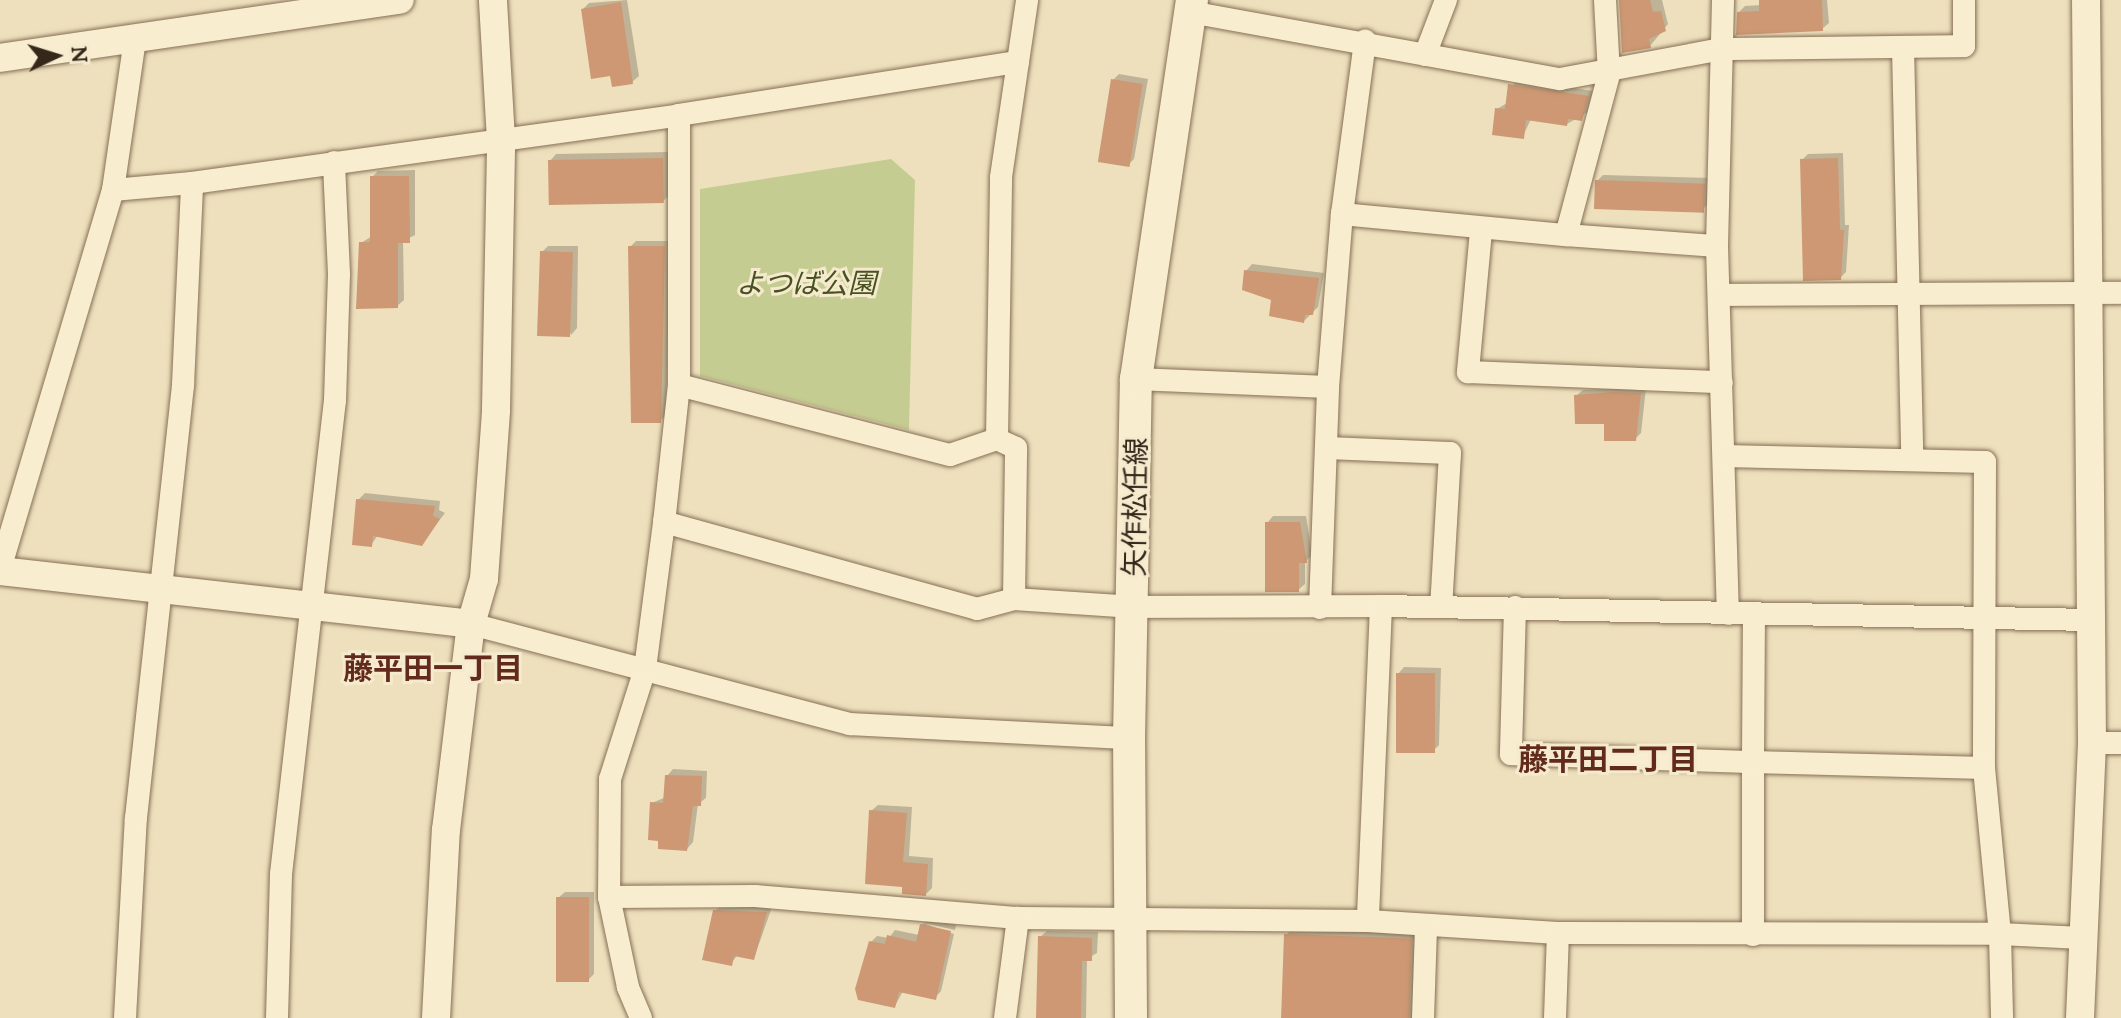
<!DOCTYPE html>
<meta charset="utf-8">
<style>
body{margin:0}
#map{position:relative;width:2121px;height:1018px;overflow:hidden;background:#eee0bd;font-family:Lora,"Noto Sans JP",serif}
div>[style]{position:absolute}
.green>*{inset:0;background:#c5cc92}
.shadow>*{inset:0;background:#0003}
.building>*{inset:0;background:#cd9873;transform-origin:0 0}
.roads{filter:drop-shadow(0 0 2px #867056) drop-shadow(0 0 2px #867056)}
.minor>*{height:22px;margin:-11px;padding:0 11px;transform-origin:11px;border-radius:11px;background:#f9edd0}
.tertiary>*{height:28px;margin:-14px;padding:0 14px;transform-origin:14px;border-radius:14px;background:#f9edd0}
.secondary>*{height:32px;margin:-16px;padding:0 16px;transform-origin:16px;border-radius:16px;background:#f9edd0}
span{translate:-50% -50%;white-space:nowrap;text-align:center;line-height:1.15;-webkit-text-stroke:6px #f5eacd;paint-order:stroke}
.park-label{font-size:28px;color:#465222;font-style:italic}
.street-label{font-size:28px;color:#35281b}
.neighbourhood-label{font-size:30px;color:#622a1a;font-weight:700}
.north{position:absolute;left:16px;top:16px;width:80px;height:80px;-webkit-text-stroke:6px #f5eacd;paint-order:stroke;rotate:86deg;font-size:22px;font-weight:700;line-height:32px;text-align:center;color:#35281b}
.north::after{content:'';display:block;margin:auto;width:28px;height:36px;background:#35281b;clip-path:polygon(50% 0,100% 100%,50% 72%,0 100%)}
</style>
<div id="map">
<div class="green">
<i style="clip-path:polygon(891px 159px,915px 180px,909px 430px,700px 376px,700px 189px)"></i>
</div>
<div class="shadow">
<i style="clip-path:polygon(627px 0,639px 76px,632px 82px,583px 9px,589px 3px)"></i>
<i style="clip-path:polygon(1619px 0,1662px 0,1668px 24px,1650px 46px)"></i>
<i style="clip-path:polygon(1763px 0,1827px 0,1829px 23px,1822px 29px,1739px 12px,1745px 6px,1762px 5px)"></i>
<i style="clip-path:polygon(1119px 74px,1148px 79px,1134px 159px,1128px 165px,1113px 80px)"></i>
<i style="clip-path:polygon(1516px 79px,1593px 91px,1588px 112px,1567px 124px,1531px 119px,1523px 136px,1497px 109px,1507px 103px)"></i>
<i style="clip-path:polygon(669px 152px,670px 195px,663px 201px,550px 161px,556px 154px)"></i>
<i style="clip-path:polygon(1843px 153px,1845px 225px,1849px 225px,1846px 272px,1840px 278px,1802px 160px,1808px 154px)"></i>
<i style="clip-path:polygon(415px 170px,415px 235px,403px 241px,404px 300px,397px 306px,361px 243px,372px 236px,372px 177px,378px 171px)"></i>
<i style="clip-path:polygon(1603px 175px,1710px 178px,1709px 203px,1703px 209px,1597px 181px)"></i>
<i style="clip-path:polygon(636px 241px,670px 241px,666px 415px,660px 421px,630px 247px)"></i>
<i style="clip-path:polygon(548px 246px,578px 246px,577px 328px,571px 335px,542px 252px)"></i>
<i style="clip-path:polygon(1252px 264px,1324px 273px,1318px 307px,1304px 321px,1246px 271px)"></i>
<i style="clip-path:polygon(1646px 388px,1641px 433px,1635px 439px,1576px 396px,1583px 390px)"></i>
<i style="clip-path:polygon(365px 493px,440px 501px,439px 510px,445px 513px,421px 544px,378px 535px,371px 545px,358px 500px)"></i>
<i style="clip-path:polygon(1273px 516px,1306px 516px,1312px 555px,1305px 562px,1305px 584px,1298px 590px,1267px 523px)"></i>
<i style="clip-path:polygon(1404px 667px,1441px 668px,1439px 745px,1433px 751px,1398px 674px)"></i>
<i style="clip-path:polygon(673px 769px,707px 771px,706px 798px,698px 804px,693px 842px,687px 849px,652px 803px,666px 797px,667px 776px)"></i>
<i style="clip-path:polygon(878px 805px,912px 807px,909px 856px,933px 858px,932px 888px,926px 894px,904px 885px,871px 811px)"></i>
<i style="clip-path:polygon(565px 892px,594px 892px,594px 974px,588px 980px,558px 898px)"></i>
<i style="clip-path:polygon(721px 905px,772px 907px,754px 958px,738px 954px,731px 964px,715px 911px)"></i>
<i style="clip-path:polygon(928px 919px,956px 925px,955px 930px,924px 923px)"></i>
<i style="clip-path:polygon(923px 923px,954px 934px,941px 991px,935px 998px,903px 991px,895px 1006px,871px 942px,877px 936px,889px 938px,895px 930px,919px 935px)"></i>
<i style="clip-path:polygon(1292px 929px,1417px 932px,1415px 1018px,1284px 1018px,1286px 935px)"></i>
<i style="clip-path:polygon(1047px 931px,1098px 932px,1097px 953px,1087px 959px,1086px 1018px,1038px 1018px,1040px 937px)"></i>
</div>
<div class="building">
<i style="clip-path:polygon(1619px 0,1650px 0,1653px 12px,1661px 11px,1666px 31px,1649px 39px,1651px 48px,1622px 53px)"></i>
<i style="clip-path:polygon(1759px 0,1822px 0,1823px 31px,1736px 35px,1737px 12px,1759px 11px)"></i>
<i style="clip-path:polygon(621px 2px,633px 84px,612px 87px,610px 76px,591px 79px,581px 9px)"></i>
<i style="left:1111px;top:79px;width:32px;height:84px;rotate:9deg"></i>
<i style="clip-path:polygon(1508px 84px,1589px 96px,1582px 121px,1568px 119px,1567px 126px,1526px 120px,1524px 139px,1492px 135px,1495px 108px,1505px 109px)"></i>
<i style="left:663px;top:158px;width:45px;height:115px;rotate:89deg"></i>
<i style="clip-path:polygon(1838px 158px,1840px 230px,1844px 230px,1841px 280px,1803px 281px,1800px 159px)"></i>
<i style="clip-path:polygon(370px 176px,409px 176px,410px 243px,398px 243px,398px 308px,356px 309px,359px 242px,370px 242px)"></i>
<i style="left:1595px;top:180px;width:110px;height:29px;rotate:2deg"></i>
<i style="clip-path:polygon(628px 246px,665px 246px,661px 423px,631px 423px)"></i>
<i style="left:540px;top:251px;width:33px;height:85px;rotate:2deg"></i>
<i style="clip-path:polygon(1244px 270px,1319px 278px,1313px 315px,1305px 315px,1304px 323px,1269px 316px,1271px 300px,1242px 290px)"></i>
<i style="clip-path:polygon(1612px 392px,1641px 393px,1636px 441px,1604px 441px,1604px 424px,1575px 424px,1574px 395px)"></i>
<i style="clip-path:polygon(356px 499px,435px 506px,433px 516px,440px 519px,422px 546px,373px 536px,372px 547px,352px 545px)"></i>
<i style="clip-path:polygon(1265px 522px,1300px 522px,1307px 563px,1299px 563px,1299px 592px,1265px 592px)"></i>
<i style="left:1396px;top:673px;width:39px;height:80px"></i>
<i style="clip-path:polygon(665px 775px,702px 776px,701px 806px,693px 806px,687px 851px,658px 849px,658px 841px,648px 840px,650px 802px,663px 803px)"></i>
<i style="clip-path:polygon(869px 810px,907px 813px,903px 862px,928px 864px,926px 896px,902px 894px,902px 887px,865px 884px)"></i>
<i style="left:556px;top:897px;width:33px;height:85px"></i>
<i style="clip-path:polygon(713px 910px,767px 912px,754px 960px,734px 956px,732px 966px,702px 960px)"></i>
<i style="clip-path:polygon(920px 924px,951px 931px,936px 1000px,899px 992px,895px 1008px,858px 1000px,855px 989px,869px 941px,885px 944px,887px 935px,916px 942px)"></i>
<i style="left:1284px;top:934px;width:128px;height:84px;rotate:2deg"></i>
<i style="clip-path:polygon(1038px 936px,1092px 938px,1092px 961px,1082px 961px,1081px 1018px,1036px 1018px)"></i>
</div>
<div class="roads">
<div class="minor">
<i style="left:1723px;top:0;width:246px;rotate:91.4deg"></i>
<i style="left:1717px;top:246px;width:368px;rotate:88.3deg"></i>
<i style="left:1190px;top:12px;width:376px;rotate:10.3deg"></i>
<i style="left:1560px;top:79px;width:165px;rotate:-10.5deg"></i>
<i style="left:1722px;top:49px;width:242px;rotate:-0.7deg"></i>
<i style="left:1964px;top:46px;width:46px;rotate:-90deg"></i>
<i style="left:1903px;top:47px;width:411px;rotate:88.7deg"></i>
<i style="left:1425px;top:55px;width:59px;rotate:-69.1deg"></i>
<i style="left:679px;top:115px;width:343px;rotate:-8.9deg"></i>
<i style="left:113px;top:190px;width:152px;rotate:-81.7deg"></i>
<i style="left:1342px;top:214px;width:175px;rotate:-82.4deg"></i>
<i style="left:1481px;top:231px;width:142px;rotate:95.3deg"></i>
<i style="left:1468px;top:372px;width:254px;rotate:2.3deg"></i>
<i style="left:1566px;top:235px;width:151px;rotate:4.2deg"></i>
<i style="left:1719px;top:295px;width:402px;rotate:-0.3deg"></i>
<i style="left:1136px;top:379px;width:192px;rotate:2.4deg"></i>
<i style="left:679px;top:385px;width:280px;rotate:14.5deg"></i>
<i style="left:950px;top:455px;width:50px;rotate:-18.8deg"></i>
<i style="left:1326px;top:448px;width:124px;rotate:2.3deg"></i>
<i style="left:1450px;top:453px;width:154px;rotate:93.3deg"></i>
<i style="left:1724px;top:456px;width:261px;rotate:1.3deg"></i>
<i style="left:1985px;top:462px;width:306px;rotate:90.2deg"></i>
<i style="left:1984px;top:768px;width:167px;rotate:84.5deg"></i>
<i style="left:2000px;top:934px;width:84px;rotate:88.6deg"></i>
<i style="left:0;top:569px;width:395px;rotate:-73.4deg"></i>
<i style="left:113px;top:190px;width:79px;rotate:-5.1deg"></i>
<i style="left:192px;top:183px;width:492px;rotate:-7.9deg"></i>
<i style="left:679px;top:115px;width:270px;rotate:90deg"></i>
<i style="left:679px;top:385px;width:138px;rotate:96.2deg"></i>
<i style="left:664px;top:522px;width:325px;rotate:15.5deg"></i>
<i style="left:977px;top:609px;width:38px;rotate:-15deg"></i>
<i style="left:1014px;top:599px;width:120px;rotate:3.8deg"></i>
<i style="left:1134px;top:607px;width:247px;rotate:-0.2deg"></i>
<i style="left:1381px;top:606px;width:315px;rotate:92.4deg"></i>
<i style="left:1014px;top:599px;width:151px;rotate:-89.2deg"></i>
<i style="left:1016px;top:448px;width:21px;rotate:-155deg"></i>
<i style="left:997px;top:439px;width:262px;rotate:-89.1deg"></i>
<i style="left:1001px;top:177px;width:179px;rotate:-81.6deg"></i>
<i style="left:1381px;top:606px;width:711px;rotate:1.13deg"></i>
<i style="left:1515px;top:607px;width:147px;rotate:91.6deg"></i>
<i style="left:1511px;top:754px;width:242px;rotate:1.9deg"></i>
<i style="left:1753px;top:762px;width:173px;rotate:90deg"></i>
<i style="left:1320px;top:608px;width:221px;rotate:-87.9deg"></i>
<i style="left:1328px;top:387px;width:174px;rotate:-85.4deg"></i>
<i style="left:1342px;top:214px;width:225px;rotate:5.4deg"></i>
<i style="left:1566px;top:235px;width:167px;rotate:-75deg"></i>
<i style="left:1609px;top:74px;width:74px;rotate:-93.1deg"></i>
<i style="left:1754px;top:613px;width:149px;rotate:90.4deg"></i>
<i style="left:1753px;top:762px;width:231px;rotate:1.5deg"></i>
<i style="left:471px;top:624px;width:392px;rotate:14.8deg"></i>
<i style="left:850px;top:724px;width:279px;rotate:2.9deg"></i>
<i style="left:2092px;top:743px;width:29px"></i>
<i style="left:609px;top:897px;width:146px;rotate:-0.4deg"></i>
<i style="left:755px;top:896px;width:264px;rotate:4.8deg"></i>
<i style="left:1018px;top:918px;width:350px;rotate:0.5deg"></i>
<i style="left:1368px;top:921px;width:190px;rotate:3.6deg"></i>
<i style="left:1558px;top:933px;width:442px;rotate:0.1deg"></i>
<i style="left:2000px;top:934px;width:82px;rotate:2.8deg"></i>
<i style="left:125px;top:1018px;width:200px;rotate:-86.9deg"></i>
<i style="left:136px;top:818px;width:436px;rotate:-83.8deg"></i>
<i style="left:183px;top:385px;width:202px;rotate:-87.4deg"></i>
<i style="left:277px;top:1018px;width:144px;rotate:-88.4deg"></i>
<i style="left:281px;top:874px;width:476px;rotate:-83.5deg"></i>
<i style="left:335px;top:401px;width:127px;rotate:-88.2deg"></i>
<i style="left:339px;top:274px;width:112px;rotate:-92.6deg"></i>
<i style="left:641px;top:1018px;width:34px;rotate:-113deg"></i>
<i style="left:628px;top:987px;width:92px;rotate:-101.9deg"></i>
<i style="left:609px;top:897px;width:118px;rotate:-89.5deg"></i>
<i style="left:610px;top:779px;width:115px;rotate:-72.3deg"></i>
<i style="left:645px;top:669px;width:148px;rotate:-82.6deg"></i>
<i style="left:1005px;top:1018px;width:101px;rotate:-82.6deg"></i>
<i style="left:1423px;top:1018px;width:92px;rotate:-88.1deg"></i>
<i style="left:1555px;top:1018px;width:85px;rotate:-88deg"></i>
</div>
<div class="tertiary">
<i style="left:0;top:58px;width:404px;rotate:-8.3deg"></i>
<i style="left:0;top:571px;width:474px;rotate:6.4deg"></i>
<i style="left:436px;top:1018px;width:188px;rotate:-87deg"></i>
<i style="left:446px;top:830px;width:208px;rotate:-83.1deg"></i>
<i style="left:471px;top:624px;width:47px;rotate:-73.9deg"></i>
<i style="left:484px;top:579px;width:169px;rotate:-85.9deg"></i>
<i style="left:496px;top:410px;width:270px;rotate:-88.9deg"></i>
<i style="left:501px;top:140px;width:140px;rotate:-93.3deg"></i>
<i style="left:2080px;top:1018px;width:275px;rotate:-87.5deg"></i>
<i style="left:2092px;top:743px;width:743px;rotate:-90.46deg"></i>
</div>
<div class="secondary">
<i style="left:1131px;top:1018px;width:280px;rotate:-90.4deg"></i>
<i style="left:1129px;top:738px;width:359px;rotate:-88.9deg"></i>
<i style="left:1136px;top:379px;width:383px;rotate:-81.6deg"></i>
</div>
</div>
<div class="park-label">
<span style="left:806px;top:283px">よつば公園</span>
</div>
<div class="street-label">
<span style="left:1135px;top:507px;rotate:-89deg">矢作松任線</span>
</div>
<div class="neighbourhood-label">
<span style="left:433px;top:668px">藤平田一丁目</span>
<span style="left:1608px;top:759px">藤平田二丁目</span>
</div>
<div class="north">N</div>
</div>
